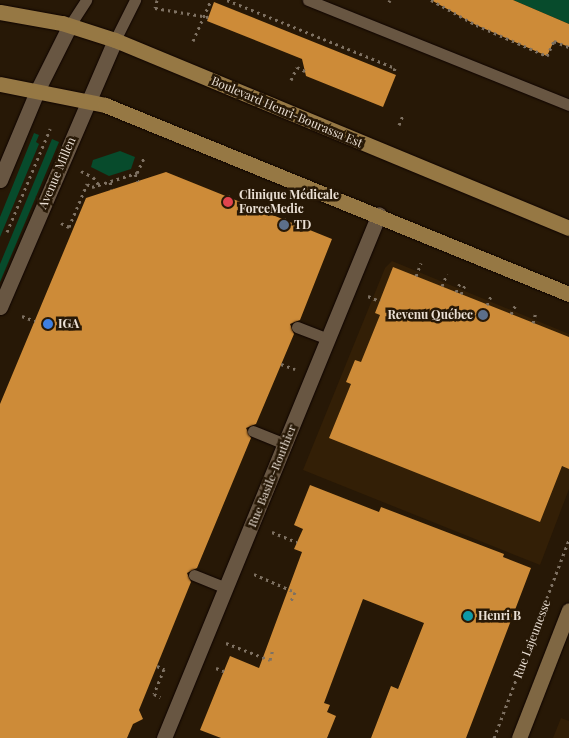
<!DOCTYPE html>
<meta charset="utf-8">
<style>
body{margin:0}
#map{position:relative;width:569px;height:738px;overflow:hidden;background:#271806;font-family:"Playfair Display",serif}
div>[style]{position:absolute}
.built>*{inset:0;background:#331f06}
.green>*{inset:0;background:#074b2c}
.building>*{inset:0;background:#cd8b38}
.path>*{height:3px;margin-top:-1.5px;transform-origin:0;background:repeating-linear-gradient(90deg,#7e7162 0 2.5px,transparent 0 6.5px)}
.roads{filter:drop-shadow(0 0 1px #0f0400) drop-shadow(0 0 1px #0f0400)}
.service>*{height:11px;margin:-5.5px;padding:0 5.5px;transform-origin:5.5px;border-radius:5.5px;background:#685642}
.minor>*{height:15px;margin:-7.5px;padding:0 7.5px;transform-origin:7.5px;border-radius:7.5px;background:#685642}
.secondary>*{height:15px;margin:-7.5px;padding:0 7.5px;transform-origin:7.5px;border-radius:7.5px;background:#7f6743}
.primary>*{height:15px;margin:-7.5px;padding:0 7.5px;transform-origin:7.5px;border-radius:7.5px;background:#967844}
.dots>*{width:14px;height:14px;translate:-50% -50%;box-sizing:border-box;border:2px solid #271806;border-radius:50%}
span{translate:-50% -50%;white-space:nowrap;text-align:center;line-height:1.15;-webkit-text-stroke:5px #271806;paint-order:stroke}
.street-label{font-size:12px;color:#eadfd4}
.poi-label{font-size:12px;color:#eadfd4;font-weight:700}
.left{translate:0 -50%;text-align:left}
.right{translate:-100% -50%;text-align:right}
</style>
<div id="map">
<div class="built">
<i style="clip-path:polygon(392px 261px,569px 334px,569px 489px,540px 565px,303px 470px,385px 268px)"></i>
<i style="clip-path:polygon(561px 718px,569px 721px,569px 738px,553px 738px)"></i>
</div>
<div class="green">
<i style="clip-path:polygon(513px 0,569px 0,569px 24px)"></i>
<i style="clip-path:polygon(34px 133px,39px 135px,36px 142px,39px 144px,0 237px,0 217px)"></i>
<i style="clip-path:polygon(52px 139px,59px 142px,0 282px,0 264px)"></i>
<i style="clip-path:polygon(120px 151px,135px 157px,131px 169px,109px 176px,91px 167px,93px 160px)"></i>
</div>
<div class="building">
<i style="clip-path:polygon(431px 0,513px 0,569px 24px,569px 47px,554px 41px,547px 56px,476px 25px)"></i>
<i style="clip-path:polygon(214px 2px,396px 75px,383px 107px,306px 76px,302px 59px,207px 21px)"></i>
<i style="clip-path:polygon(166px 172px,332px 239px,300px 320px,290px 324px,294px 334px,256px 424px,246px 428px,251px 438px,197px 568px,187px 573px,191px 582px,139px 710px,143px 719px,133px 724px,127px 738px,0 738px,0 404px,86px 198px)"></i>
<i style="clip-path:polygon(393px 267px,569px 337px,569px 469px,562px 466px,540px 522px,329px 438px,351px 384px,346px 382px,355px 360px,361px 362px,380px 315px,375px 313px)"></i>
<i style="clip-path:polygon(310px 485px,379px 512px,381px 507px,504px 554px,503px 557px,531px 568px,466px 738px,371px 738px,391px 686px,398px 689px,424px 623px,363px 599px,324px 703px,330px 705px,327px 712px,336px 716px,327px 738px,221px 738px,200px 730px,230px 656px,259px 668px,302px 552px,294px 549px,303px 529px,294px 525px)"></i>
</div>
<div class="path">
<i style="left:157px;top:0;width:8px;rotate:104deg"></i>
<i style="left:155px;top:8px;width:54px;rotate:9.6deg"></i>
<i style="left:227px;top:0;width:181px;rotate:22deg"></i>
<i style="left:395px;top:68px;width:6px;rotate:108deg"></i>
<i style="left:431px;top:0;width:51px;rotate:29.1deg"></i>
<i style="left:476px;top:25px;width:77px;rotate:23.6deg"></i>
<i style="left:547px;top:56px;width:17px;rotate:-65deg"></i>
<i style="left:554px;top:41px;width:16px;rotate:22deg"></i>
<i style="left:389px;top:2px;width:2px;rotate:-63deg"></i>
<i style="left:193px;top:41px;width:45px;rotate:-66.3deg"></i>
<i style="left:291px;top:80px;width:14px;rotate:-65deg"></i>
<i style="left:297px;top:67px;width:9px;rotate:27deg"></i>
<i style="left:399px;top:125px;width:11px;rotate:-68deg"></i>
<i style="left:81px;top:171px;width:13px;rotate:27deg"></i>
<i style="left:93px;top:177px;width:10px;rotate:53deg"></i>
<i style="left:135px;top:174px;width:8px;rotate:67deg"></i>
<i style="left:110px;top:182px;width:7px;rotate:74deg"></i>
<i style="left:228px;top:197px;width:6px;rotate:-59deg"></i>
<i style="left:264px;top:211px;width:5px;rotate:-68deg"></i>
<i style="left:284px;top:220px;width:5px;rotate:-68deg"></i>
<i style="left:61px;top:223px;width:9px;rotate:27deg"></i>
<i style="left:69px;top:227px;width:47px;rotate:-67.3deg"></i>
<i style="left:87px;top:184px;width:6px;rotate:31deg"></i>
<i style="left:92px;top:187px;width:47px;rotate:-17.3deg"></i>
<i style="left:137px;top:173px;width:19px;rotate:-65deg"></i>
<i style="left:7px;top:232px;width:112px;rotate:-67.3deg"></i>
<i style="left:416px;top:276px;width:14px;rotate:-69deg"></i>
<i style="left:442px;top:286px;width:13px;rotate:-67deg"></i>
<i style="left:456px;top:292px;width:12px;rotate:-66deg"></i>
<i style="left:461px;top:294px;width:12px;rotate:-66deg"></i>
<i style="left:368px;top:296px;width:13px;rotate:23deg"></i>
<i style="left:487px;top:305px;width:12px;rotate:-66deg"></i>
<i style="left:511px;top:314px;width:11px;rotate:-63deg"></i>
<i style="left:22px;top:316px;width:14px;rotate:21deg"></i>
<i style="left:533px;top:323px;width:11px;rotate:-75deg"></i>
<i style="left:281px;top:364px;width:15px;rotate:20deg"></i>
<i style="left:272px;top:532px;width:27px;rotate:22deg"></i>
<i style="left:254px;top:574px;width:45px;rotate:23.7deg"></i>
<i style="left:295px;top:592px;width:12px;rotate:114deg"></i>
<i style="left:226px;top:643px;width:47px;rotate:21.1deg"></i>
<i style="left:270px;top:660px;width:11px;rotate:-75deg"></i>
<i style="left:157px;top:666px;width:8px;rotate:23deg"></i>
<i style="left:164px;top:669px;width:27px;rotate:112deg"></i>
<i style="left:154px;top:694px;width:7px;rotate:27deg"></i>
<i style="left:216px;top:668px;width:9px;rotate:21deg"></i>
<i style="left:494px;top:738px;width:212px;rotate:-69.3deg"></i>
</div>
<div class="roads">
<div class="service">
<i style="left:308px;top:0;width:281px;rotate:21.9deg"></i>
<i style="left:70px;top:25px;width:30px;rotate:-57deg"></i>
<i style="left:115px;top:40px;width:45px;rotate:-63.4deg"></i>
<i style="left:297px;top:327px;width:33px;rotate:21deg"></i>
<i style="left:253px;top:431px;width:35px;rotate:22deg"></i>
<i style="left:194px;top:575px;width:35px;rotate:22deg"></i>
</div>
<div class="minor">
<i style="left:0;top:180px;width:99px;rotate:-67.3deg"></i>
<i style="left:38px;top:89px;width:72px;rotate:-63.4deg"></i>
<i style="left:0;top:307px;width:291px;rotate:-66.7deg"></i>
<i style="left:164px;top:738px;width:566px;rotate:-67.69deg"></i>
</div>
<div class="secondary">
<i style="left:519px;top:738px;width:137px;rotate:-68.7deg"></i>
</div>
<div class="primary">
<i style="left:0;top:12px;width:63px;rotate:10.1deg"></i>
<i style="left:62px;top:23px;width:56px;rotate:17.8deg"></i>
<i style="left:115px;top:40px;width:491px;rotate:22.5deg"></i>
<i style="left:0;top:84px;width:107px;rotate:11.3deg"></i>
<i style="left:105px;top:105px;width:501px;rotate:22.16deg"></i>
</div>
</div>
<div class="dots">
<i style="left:228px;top:202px;background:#e0444e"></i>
<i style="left:284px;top:225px;background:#5c6f8a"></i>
<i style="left:483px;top:315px;background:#5c6f8a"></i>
<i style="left:48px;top:324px;background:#3f7fe0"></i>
<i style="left:468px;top:616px;background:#0f9aa8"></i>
</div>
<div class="street-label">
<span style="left:287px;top:112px;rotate:23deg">Boulevard Henri-Bourassa Est</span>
<span style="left:57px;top:173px;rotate:-67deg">Avenue Millen</span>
<span style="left:272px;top:476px;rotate:-68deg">Rue Basile-Routhier</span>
<span style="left:532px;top:639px;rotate:-69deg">Rue Lajeunesse</span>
</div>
<div class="poi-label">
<span class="left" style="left:239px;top:202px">Clinique Médicale<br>ForceMedic</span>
<span class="left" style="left:294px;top:225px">TD</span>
<span class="right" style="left:473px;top:315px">Revenu Québec</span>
<span class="left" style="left:58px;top:324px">IGA</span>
<span class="left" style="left:478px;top:616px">Henri B</span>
</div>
</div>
